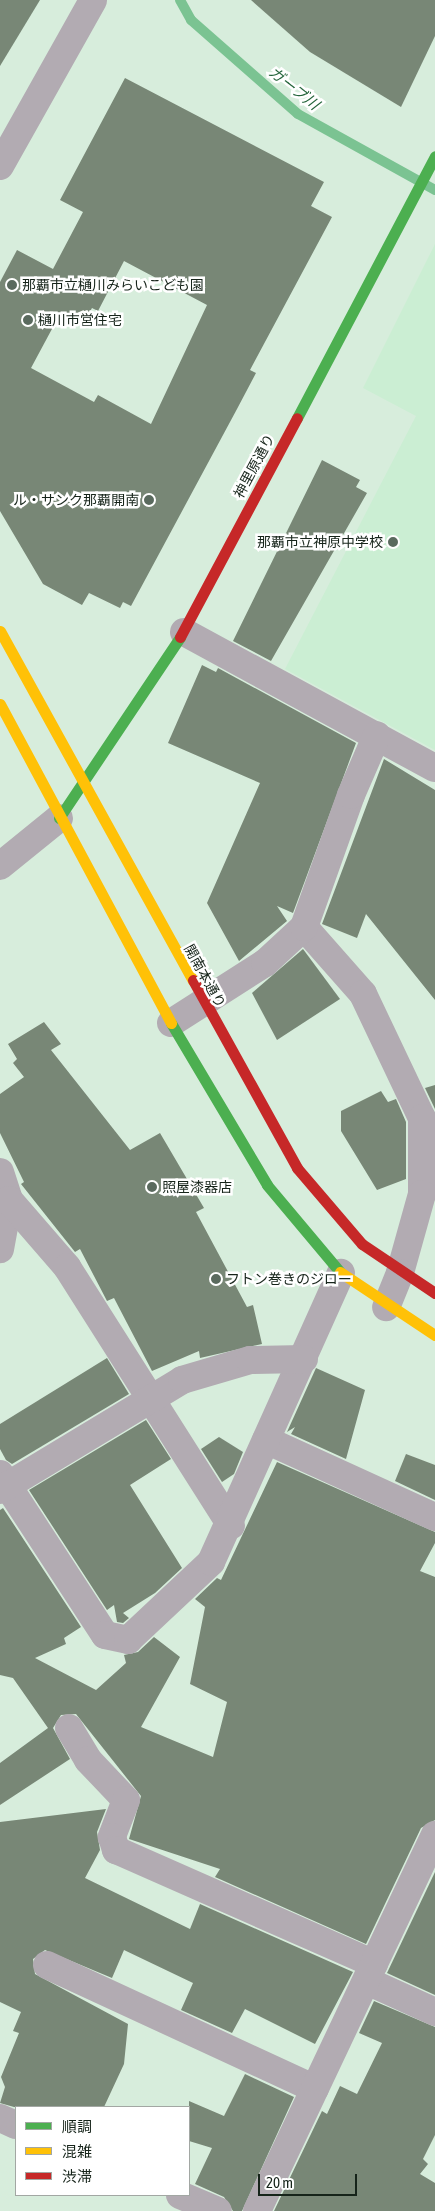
<!DOCTYPE html>
<meta charset="utf-8">
<style>
body{margin:0}
#map{position:relative;width:435px;height:2211px;overflow:hidden;background:#d7eddc;font-family:"Asap Condensed","Noto Sans JP",sans-serif}
div>[style]{position:absolute}
.built>*{inset:0;background:#cbeed3}
.stream>*{height:10px;margin:-5px;padding:0 5px;transform-origin:5px;border-radius:5px;background:#7bc392}
.building>*{inset:0;background:#788776}
.street>*{height:28px;margin:-14px;padding:0 14px;transform-origin:14px;border-radius:14px;background:#b2abb2}
.fast>*{height:11px;margin:-5.5px;padding:0 5.5px;transform-origin:5.5px;border-radius:5.5px;background:#4caf50}
.slow>*{height:11px;margin:-5.5px;padding:0 5.5px;transform-origin:5.5px;border-radius:5.5px;background:#ffc107}
.jam>*{height:11px;margin:-5.5px;padding:0 5.5px;transform-origin:5.5px;border-radius:5.5px;background:#c62828}
.dots>*{width:14px;height:14px;translate:-50% -50%;box-sizing:border-box;border:2px solid #fff;border-radius:50%}
span{translate:-50% -50%;white-space:nowrap;text-align:center;line-height:1.15;-webkit-text-stroke:5px #fff;paint-order:stroke}
.poi-label{font-size:14px;color:#16241a}
.left{translate:0 -50%;text-align:left}
.right{translate:-100% -50%;text-align:right}
.street-label{font-size:14px;color:#16241a}
.water-label{font-size:15px;color:#23643a;font-style:italic}
.legend{position:absolute;left:15px;top:2106px;width:175px;height:90px;box-sizing:border-box;background:#fff;border:1px solid #a2a7a3;margin:0;padding:6px 9px;list-style:none;font-size:15px;color:#16241a}
.legend li{display:flex;align-items:center;gap:10px;height:25px}
.legend b{width:25px;border:1px solid #a2a7a3}
.scale{position:absolute;left:258px;top:2174px;width:99px;height:22px;box-sizing:border-box;border:2px solid #16241a;border-top:0;padding-left:6px;font-size:15px;line-height:18px;white-space:nowrap;color:#16241a;-webkit-text-stroke:4px #fff;paint-order:stroke}
</style>
<div id="map">
<div class="built">
<i style="clip-path:polygon(435px 244px,435px 750px,285px 669px,416px 416px,363px 388px)"></i>
</div>
<div class="stream">
<i style="left:180px;top:0;width:23px;rotate:61deg"></i>
<i style="left:191px;top:20px;width:142px;rotate:41.3deg"></i>
<i style="left:298px;top:114px;width:157px;rotate:29deg"></i>
</div>
<div class="building">
<i style="clip-path:polygon(0 0,40px 0,0 66px)"></i>
<i style="clip-path:polygon(251px 0,435px 0,435px 36px,401px 107px,310px 52px)"></i>
<i style="clip-path:polygon(evenodd,125px 78px,324px 182px,311px 206px,332px 217px,250px 370px,256px 373px,237px 409px,131px 606px,123px 602px,120px 608px,89px 593px,82px 605px,43px 584px,0 511px,0 282px,17px 250px,53px 269px,83px 212px,60px 200px,125px 78px,124px 261px,207px 305px,151px 424px,98px 395px,94px 402px,31px 368px,60px 314px,82px 326px,92px 308px,98px 311px,124px 261px)"></i>
<i style="clip-path:polygon(322px 460px,360px 480px,356px 487px,367px 493px,271px 661px,233px 641px)"></i>
<i style="clip-path:polygon(202px 665px,216px 672px,218px 668px,356px 743px,293px 913px,277px 906px,287px 921px,239px 961px,207px 903px,260px 783px,168px 743px)"></i>
<i style="clip-path:polygon(384px 759px,435px 790px,435px 1000px,366px 914px,357px 938px,322px 924px)"></i>
<i style="clip-path:polygon(303px 949px,340px 999px,277px 1040px,252px 993px)"></i>
<i style="clip-path:polygon(44px 1022px,61px 1044px,51px 1050px,130px 1150px,160px 1133px,204px 1208px,196px 1212px,247px 1307px,253px 1305px,262px 1344px,200px 1358px,199px 1351px,152px 1371px,114px 1298px,107px 1301px,80px 1249px,75px 1252px,21px 1184px,24px 1182px,0 1133px,0 1094px,24px 1077px,13px 1063px,17px 1059px,8px 1044px)"></i>
<i style="clip-path:polygon(435px 1085px,435px 1109px,425px 1088px)"></i>
<i style="clip-path:polygon(381px 1091px,388px 1102px,396px 1099px,406px 1122px,406px 1179px,377px 1190px,341px 1131px,341px 1111px)"></i>
<i style="clip-path:polygon(107px 1358px,129px 1394px,12px 1464px,6px 1460px,0 1449px,0 1424px)"></i>
<i style="clip-path:polygon(316px 1368px,365px 1390px,346px 1459px,291px 1434px,295px 1427px,287px 1432px)"></i>
<i style="clip-path:polygon(146px 1420px,171px 1459px,130px 1485px,182px 1568px,155px 1593px,123px 1613px,129px 1618px,123px 1623px,117px 1622px,114px 1605px,107px 1610px,29px 1490px)"></i>
<i style="clip-path:polygon(219px 1437px,243px 1452px,234px 1474px,222px 1482px,201px 1449px)"></i>
<i style="clip-path:polygon(406px 1454px,435px 1465px,435px 1500px,395px 1481px)"></i>
<i style="clip-path:polygon(277px 1462px,435px 1532px,435px 1543px,420px 1571px,435px 1577px,435px 1820px,421px 1828px,366px 1944px,215px 1877px,220px 1869px,129px 1839px,141px 1796px,76px 1714px,61px 1715px,53px 1728px,70px 1759px,0 1805px,0 1763px,48px 1728px,13px 1678px,0 1675px,0 1510px,3px 1508px,81px 1627px,64px 1638px,66px 1644px,35px 1658px,96px 1690px,126px 1663px,124px 1655px,138px 1652px,154px 1637px,180px 1657px,141px 1727px,213px 1757px,227px 1702px,190px 1684px,205px 1607px,195px 1599px,217px 1578px,221px 1580px)"></i>
<i style="clip-path:polygon(106px 1809px,97px 1832px,100px 1850px,85px 1878px,190px 1929px,200px 1904px,353px 1972px,315px 2044px,245px 2009px,232px 2033px,181px 2010px,193px 1983px,124px 1950px,112px 1978px,45px 1950px,33px 1959px,35px 1974px,128px 2024px,124px 2064px,104px 2107px,14px 2107px,0 2103px,5px 2087px,1px 2077px,19px 2033px,13px 2031px,21px 2012px,0 2002px,0 1822px)"></i>
<i style="clip-path:polygon(435px 1872px,435px 1995px,387px 1973px)"></i>
<i style="clip-path:polygon(374px 2001px,435px 2027px,435px 2135px,423px 2159px,428px 2164px,420px 2174px,435px 2183px,435px 2211px,274px 2211px,322px 2111px,327px 2114px,340px 2086px,357px 2094px,382px 2043px,359px 2033px)"></i>
<i style="clip-path:polygon(245px 2074px,294px 2097px,242px 2211px,233px 2211px,224px 2197px,195px 2184px,212px 2148px,189px 2141px,189px 2101px,224px 2116px)"></i>
</div>
<div class="street">
<i style="left:0;top:166px;width:190px;rotate:-60.7deg"></i>
<i style="left:184px;top:632px;width:285px;rotate:28.5deg"></i>
<i style="left:0;top:866px;width:76px;rotate:-39.1deg"></i>
<i style="left:304px;top:927px;width:89px;rotate:48.6deg"></i>
<i style="left:363px;top:994px;width:137px;rotate:64.6deg"></i>
<i style="left:422px;top:1118px;width:76px;rotate:90deg"></i>
<i style="left:422px;top:1194px;width:82px;rotate:105.6deg"></i>
<i style="left:400px;top:1273px;width:37px;rotate:112deg"></i>
<i style="left:171px;top:1023px;width:112px;rotate:-32.6deg"></i>
<i style="left:265px;top:963px;width:53px;rotate:-42.7deg"></i>
<i style="left:304px;top:927px;width:140px;rotate:-70.4deg"></i>
<i style="left:351px;top:795px;width:65px;rotate:-66.6deg"></i>
<i style="left:0;top:1172px;width:29px;rotate:72deg"></i>
<i style="left:9px;top:1200px;width:50px;rotate:100.4deg"></i>
<i style="left:9px;top:1200px;width:89px;rotate:49.1deg"></i>
<i style="left:67px;top:1267px;width:306px;rotate:57.6deg"></i>
<i style="left:266px;top:1440px;width:186px;rotate:24.5deg"></i>
<i style="left:0;top:1474px;width:192px;rotate:56.9deg"></i>
<i style="left:105px;top:1635px;width:24px;rotate:12deg"></i>
<i style="left:128px;top:1640px;width:114px;rotate:-43.2deg"></i>
<i style="left:211px;top:1562px;width:317px;rotate:-65.8deg"></i>
<i style="left:0;top:1490px;width:213px;rotate:-31.1deg"></i>
<i style="left:182px;top:1380px;width:71px;rotate:-16.4deg"></i>
<i style="left:250px;top:1360px;width:54px;rotate:-1.1deg"></i>
<i style="left:69px;top:1728px;width:37px;rotate:59deg"></i>
<i style="left:88px;top:1760px;width:55px;rotate:46.5deg"></i>
<i style="left:126px;top:1800px;width:40px;rotate:111deg"></i>
<i style="left:112px;top:1837px;width:14px;rotate:73deg"></i>
<i style="left:116px;top:1850px;width:282px;rotate:23.8deg"></i>
<i style="left:47px;top:1965px;width:295px;rotate:24.8deg"></i>
<i style="left:367px;top:1981px;width:75px;rotate:24.5deg"></i>
<i style="left:0;top:2118px;width:17px;rotate:24deg"></i>
<i style="left:180px;top:2195px;width:41px;rotate:22.8deg"></i>
<i style="left:257px;top:2211px;width:416px;rotate:-64.7deg"></i>
</div>
<div class="fast">
<i style="left:297px;top:418px;width:296px;rotate:-62.2deg"></i>
<i style="left:59px;top:818px;width:218px;rotate:-56.2deg"></i>
<i style="left:171px;top:1023px;width:188px;rotate:59.3deg"></i>
<i style="left:267px;top:1185px;width:114px;rotate:50deg"></i>
</div>
<div class="slow">
<i style="left:0;top:631px;width:399px;rotate:61.1deg"></i>
<i style="left:0;top:704px;width:362px;rotate:61.8deg"></i>
<i style="left:340px;top:1272px;width:114px;rotate:33.6deg"></i>
</div>
<div class="jam">
<i style="left:180px;top:637px;width:248px;rotate:-61.9deg"></i>
<i style="left:193px;top:980px;width:215px;rotate:61deg"></i>
<i style="left:297px;top:1168px;width:100px;rotate:49.5deg"></i>
<i style="left:362px;top:1244px;width:88px;rotate:33.9deg"></i>
</div>
<div class="dots">
<i style="left:12px;top:285px;background:#5a6a5e"></i>
<i style="left:28px;top:320px;background:#5a6a5e"></i>
<i style="left:149px;top:500px;background:#5a6a5e"></i>
<i style="left:393px;top:542px;background:#5a6a5e"></i>
<i style="left:152px;top:1187px;background:#5a6a5e"></i>
<i style="left:216px;top:1279px;background:#5a6a5e"></i>
</div>
<div class="poi-label">
<span class="left" style="left:22px;top:285px">那覇市立樋川みらいこども園</span>
<span class="left" style="left:38px;top:320px">樋川市営住宅</span>
<span class="right" style="left:139px;top:500px">ル・サンク那覇開南</span>
<span class="right" style="left:383px;top:542px">那覇市立神原中学校</span>
<span class="left" style="left:162px;top:1187px">照屋漆器店</span>
<span class="left" style="left:226px;top:1279px">フトン巻きのジロー</span>
</div>
<div class="street-label">
<span style="left:254px;top:466px;rotate:-62deg">神里原通り</span>
<span style="left:205px;top:976px;rotate:61deg">開南本通り</span>
</div>
<div class="water-label">
<span style="left:294px;top:88px;rotate:38deg">ガーブ川</span>
</div>
<ul class="legend">
<li><b style="height:6px;background:#4caf50"></b>順調</li>
<li><b style="height:6px;background:#ffc107"></b>混雑</li>
<li><b style="height:6px;background:#c62828"></b>渋滞</li>
</ul>
<div class="scale">20 m</div>
</div>
